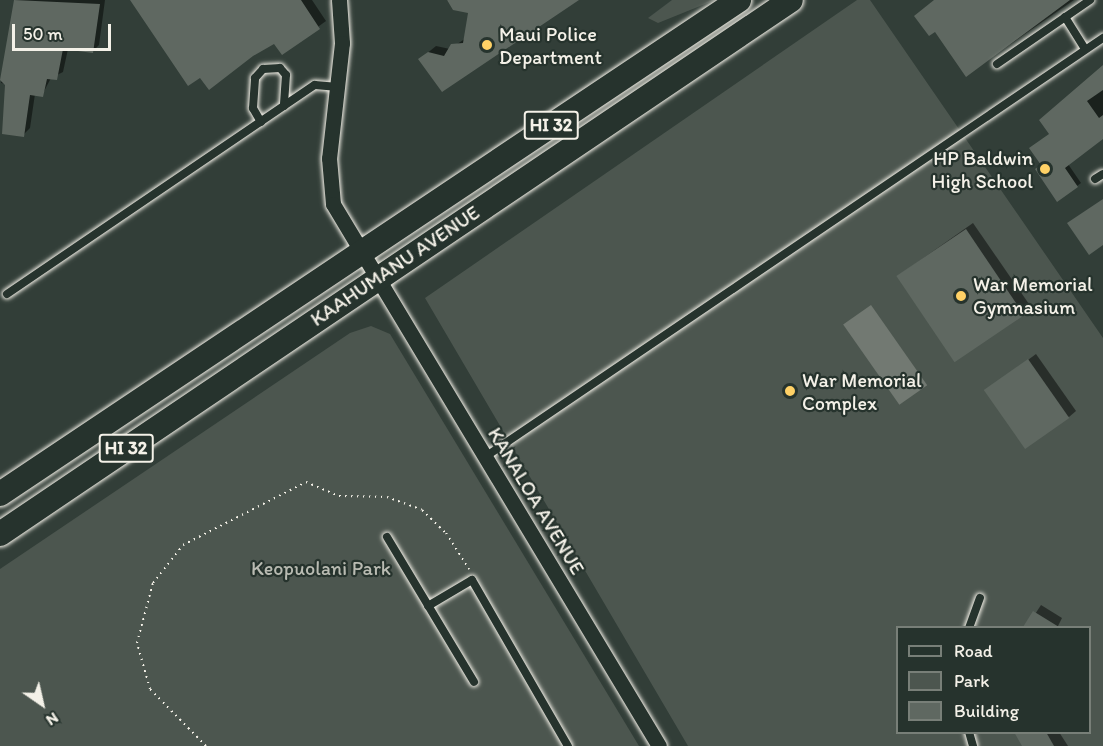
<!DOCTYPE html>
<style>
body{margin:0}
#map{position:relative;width:1103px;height:746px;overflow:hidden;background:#323e38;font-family:Itim,sans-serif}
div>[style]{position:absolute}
.green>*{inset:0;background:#4c564f}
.water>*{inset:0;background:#727972;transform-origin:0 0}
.shadow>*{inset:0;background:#0007}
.building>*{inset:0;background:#5f6861;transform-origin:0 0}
.path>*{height:2px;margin-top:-1px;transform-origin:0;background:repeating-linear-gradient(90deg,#f4f1e8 0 1.5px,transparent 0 6px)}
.roads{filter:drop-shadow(0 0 2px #f4f1e8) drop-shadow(0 0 2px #f4f1e8)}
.service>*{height:8px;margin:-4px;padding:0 4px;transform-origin:4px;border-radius:4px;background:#26332d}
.minor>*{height:15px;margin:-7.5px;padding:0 7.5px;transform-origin:7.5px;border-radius:7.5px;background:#26332d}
.primary>*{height:24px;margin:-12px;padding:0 12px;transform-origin:12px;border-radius:12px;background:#26332d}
.dots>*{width:16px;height:16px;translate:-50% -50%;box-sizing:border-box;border:3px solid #26332d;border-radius:50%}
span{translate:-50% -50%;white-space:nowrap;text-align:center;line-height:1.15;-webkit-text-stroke:4.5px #26332d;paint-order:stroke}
.shield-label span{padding:2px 4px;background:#26332d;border:2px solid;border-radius:4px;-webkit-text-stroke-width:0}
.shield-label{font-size:18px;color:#f4f1e8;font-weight:700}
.poi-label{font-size:20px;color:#f4f1e8}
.left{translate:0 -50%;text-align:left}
.right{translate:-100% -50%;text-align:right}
.street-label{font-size:20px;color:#f4f1e8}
.park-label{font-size:20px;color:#b9bbb2}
.legend{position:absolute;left:896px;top:626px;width:195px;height:108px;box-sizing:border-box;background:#26332d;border:2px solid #787f78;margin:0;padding:8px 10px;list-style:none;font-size:18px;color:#f4f1e8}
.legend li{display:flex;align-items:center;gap:12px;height:30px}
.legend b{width:30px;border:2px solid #787f78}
.north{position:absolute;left:12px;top:674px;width:60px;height:60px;-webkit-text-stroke:4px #26332d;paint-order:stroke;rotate:146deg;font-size:16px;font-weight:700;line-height:24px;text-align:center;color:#f4f1e8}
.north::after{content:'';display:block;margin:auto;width:21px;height:27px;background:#f4f1e8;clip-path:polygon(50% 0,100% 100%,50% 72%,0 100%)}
.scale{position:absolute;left:12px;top:24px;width:99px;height:27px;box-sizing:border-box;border:3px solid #f4f1e8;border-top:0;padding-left:8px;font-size:18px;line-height:21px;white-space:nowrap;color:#f4f1e8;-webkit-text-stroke:4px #26332d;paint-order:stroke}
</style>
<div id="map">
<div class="green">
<i style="clip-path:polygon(672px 0,715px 0,658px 23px,648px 18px)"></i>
<i style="clip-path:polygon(evenodd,857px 0,870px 0,1103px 338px,1103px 746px,688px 746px,425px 298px,857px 0,898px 628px,1090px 628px,1090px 732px,898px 732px,898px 628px)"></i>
<i style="clip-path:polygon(371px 326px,390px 334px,639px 746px,0 746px,0 569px,350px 333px)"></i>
</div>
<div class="water">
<i style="left:871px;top:305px;width:98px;height:34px;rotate:55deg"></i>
</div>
<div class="shadow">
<i style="clip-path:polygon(15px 0,105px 0,99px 45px,92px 52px,68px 49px,63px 72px,51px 78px,42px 95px,35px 94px,30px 128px,23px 135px,7px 84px,1px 83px)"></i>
<i style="clip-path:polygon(132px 0,312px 0,326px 21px,282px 53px,275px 42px)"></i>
<i style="clip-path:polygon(447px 0,576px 0,442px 90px,420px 59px,436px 46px,450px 49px,466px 38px,470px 12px,454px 9px)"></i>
<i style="clip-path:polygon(936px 0,1074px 0,966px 75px,936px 30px)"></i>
<i style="clip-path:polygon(1103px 67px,1103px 136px,1068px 164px,1081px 183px,1077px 186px,1043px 164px,1050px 133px)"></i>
<i style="clip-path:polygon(973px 223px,1031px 307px,1024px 314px,898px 276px)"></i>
<i style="clip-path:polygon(1036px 354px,1076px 411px,1069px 417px,986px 391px)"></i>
<i style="clip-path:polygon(1041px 605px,1062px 618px,1057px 628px,1026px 628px)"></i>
<i style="clip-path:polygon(1016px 732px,1059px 732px,1068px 746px,1025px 746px)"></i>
</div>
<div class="building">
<i style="clip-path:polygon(14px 0,100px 4px,93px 53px,63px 49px,57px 80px,47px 79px,43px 97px,30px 95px,24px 137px,2px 134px,5px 85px,0 80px)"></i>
<i style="clip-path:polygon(130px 0,301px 0,320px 29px,282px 55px,274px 44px,253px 56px,209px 90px,200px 78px,188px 86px)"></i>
<i style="clip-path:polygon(447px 0,579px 0,442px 92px,418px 59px,428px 52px,444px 56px,451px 44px,463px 43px,468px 13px,453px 10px)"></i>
<i style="clip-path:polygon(934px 0,1070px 0,966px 77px,935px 32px,929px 36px,914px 16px)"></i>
<i style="clip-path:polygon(1103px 65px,1103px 90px,1087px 101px,1099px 118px,1103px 115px,1103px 139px,1065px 168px,1078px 187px,1057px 202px,1035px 169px,1041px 165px,1029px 148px,1049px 134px,1039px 120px)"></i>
<i style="clip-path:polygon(1103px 199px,1103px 245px,1089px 255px,1067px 223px)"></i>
<i style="left:966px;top:229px;width:104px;height:84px;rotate:56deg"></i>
<i style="left:1028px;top:359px;width:72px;height:54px;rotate:55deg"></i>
<i style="clip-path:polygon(1033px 611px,1059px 627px,1023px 627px)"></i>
<i style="clip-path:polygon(1014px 732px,1046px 732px,1054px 746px,1022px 746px)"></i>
</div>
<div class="path">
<i style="left:206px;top:746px;width:80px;rotate:-134.5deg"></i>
<i style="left:150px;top:689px;width:48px;rotate:-105.8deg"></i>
<i style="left:137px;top:643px;width:62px;rotate:-75.1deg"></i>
<i style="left:153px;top:583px;width:48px;rotate:-51.7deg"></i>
<i style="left:183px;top:545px;width:138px;rotate:-27.1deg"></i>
<i style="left:306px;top:482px;width:36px;rotate:23deg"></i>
<i style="left:339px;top:496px;width:48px;rotate:1.2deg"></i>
<i style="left:387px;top:497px;width:37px;rotate:20deg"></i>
<i style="left:422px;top:510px;width:33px;rotate:44deg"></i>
<i style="left:446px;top:533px;width:43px;rotate:57.4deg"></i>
</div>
<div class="roads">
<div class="service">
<i style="left:1065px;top:17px;width:38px;rotate:58deg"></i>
<i style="left:997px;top:64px;width:113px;rotate:-34.5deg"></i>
<i style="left:261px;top:122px;width:16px;rotate:-120deg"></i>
<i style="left:253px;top:108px;width:30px;rotate:-86deg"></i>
<i style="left:255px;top:78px;width:12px;rotate:-48deg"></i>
<i style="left:263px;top:69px;width:17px;rotate:-3deg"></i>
<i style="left:280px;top:68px;width:9px;rotate:49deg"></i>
<i style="left:286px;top:75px;width:31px;rotate:94deg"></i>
<i style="left:1095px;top:179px;width:9px;rotate:-32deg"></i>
<i style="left:7px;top:294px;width:372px;rotate:-34.2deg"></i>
<i style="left:315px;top:85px;width:23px;rotate:5deg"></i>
<i style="left:485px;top:457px;width:747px;rotate:-34.14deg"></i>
<i style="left:387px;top:537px;width:169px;rotate:59deg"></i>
<i style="left:428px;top:606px;width:51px;rotate:-30.6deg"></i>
<i style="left:472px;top:580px;width:192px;rotate:60deg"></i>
<i style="left:969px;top:628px;width:32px;rotate:-70deg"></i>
<i style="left:969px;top:732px;width:15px;rotate:74deg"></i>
</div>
<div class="minor">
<i style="left:339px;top:0;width:43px;rotate:86deg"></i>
<i style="left:342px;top:43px;width:116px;rotate:96.4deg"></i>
<i style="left:329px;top:158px;width:46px;rotate:85deg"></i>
<i style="left:333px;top:204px;width:632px;rotate:58.97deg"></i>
</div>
<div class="primary">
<i style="left:0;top:494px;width:889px;rotate:-33.76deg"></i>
<i style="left:0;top:534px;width:954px;rotate:-34.02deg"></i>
</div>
</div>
<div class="dots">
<i style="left:487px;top:45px;background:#ffd166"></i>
<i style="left:1045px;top:169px;background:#ffd166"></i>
<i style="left:961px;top:296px;background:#ffd166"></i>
<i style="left:790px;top:391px;background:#ffd166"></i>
</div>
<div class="shield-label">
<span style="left:551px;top:125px">HI 32</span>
<span style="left:126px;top:448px">HI 32</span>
</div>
<div class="poi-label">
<span class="left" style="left:499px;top:46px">Maui Police<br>Department</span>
<span class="right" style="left:1033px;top:170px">HP Baldwin<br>High School</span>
<span class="left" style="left:973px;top:296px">War Memorial<br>Gymnasium</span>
<span class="left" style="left:802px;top:392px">War Memorial<br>Complex</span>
</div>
<div class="street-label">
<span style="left:395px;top:266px;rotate:-34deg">KAAHUMANU AVENUE</span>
<span style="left:536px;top:501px;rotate:59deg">KANALOA AVENUE</span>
</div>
<div class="park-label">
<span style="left:321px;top:568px">Keopuolani Park</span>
</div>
<ul class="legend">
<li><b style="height:8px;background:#26332d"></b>Road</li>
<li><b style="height:16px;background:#4c564f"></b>Park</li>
<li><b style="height:16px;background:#5f6861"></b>Building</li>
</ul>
<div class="north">N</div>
<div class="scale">50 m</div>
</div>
